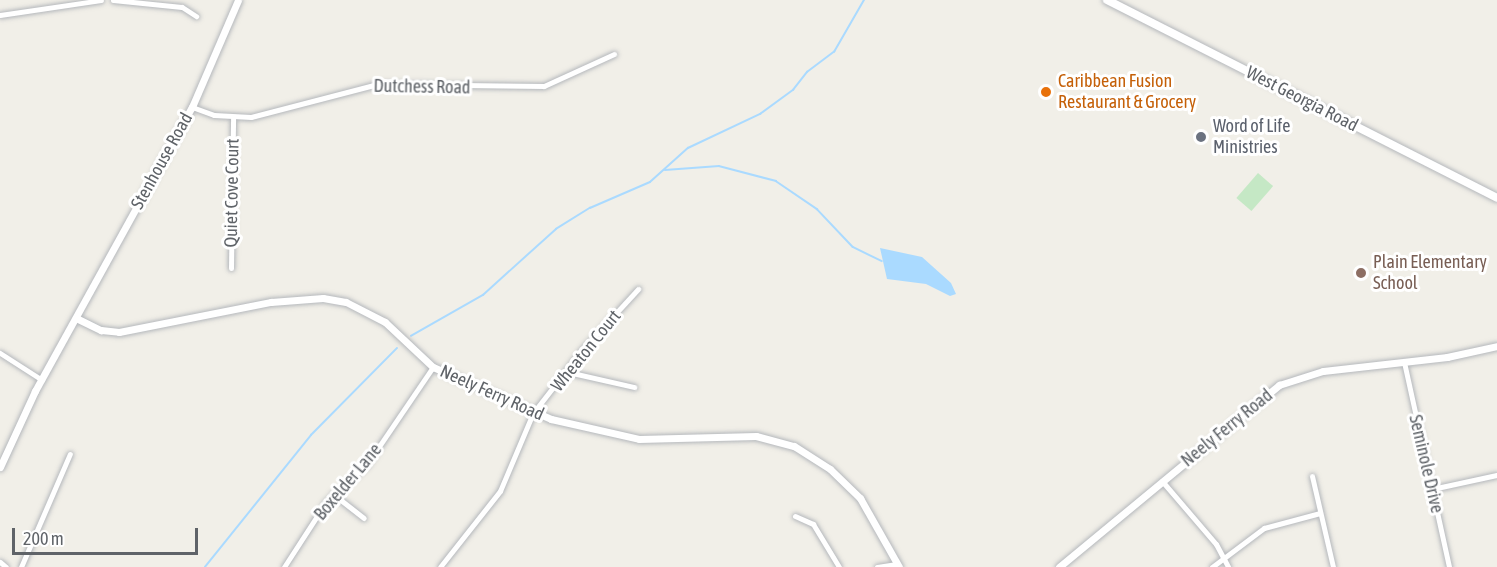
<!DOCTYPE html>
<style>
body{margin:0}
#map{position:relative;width:1497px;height:567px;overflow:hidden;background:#f1efe8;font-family:"Asap Condensed",sans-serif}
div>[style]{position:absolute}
.green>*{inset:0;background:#c5e8c5;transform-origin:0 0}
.water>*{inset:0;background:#aadaff}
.stream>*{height:1.5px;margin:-0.75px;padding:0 0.75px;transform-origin:0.75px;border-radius:0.75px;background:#aadaff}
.roads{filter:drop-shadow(0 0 2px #b5b8bc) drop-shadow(0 0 2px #b5b8bc)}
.minor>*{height:5px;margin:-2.5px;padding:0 2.5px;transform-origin:2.5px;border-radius:2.5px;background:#fff}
.tertiary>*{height:7px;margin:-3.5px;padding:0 3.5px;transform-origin:3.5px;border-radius:3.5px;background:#fff}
.secondary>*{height:8px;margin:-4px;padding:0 4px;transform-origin:4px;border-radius:4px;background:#fff}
.dots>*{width:16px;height:16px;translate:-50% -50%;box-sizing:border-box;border:3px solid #fff;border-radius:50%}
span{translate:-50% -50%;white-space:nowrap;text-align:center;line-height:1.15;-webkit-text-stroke:6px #fff;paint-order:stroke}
.food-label{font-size:18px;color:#c56008}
.left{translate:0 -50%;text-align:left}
.street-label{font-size:18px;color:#5f6368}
.worship-label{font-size:18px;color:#5b616d}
.education-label{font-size:18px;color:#785e54}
.scale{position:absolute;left:12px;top:528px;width:186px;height:27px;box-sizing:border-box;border:3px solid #5f6368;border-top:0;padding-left:8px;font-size:18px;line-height:21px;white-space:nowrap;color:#5f6368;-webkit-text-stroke:4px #fff;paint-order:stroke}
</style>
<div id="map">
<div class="green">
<i style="left:1258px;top:173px;width:20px;height:33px;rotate:41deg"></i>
</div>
<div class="water">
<i style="clip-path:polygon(880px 248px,922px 257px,951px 283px,956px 294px,950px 296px,926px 284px,887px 279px)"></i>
</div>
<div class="stream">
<i style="left:665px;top:170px;width:54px;rotate:-4.2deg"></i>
<i style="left:719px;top:166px;width:59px;rotate:14.7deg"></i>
<i style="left:776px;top:181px;width:50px;rotate:34.3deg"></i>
<i style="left:817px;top:209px;width:52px;rotate:46.5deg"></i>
<i style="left:853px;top:247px;width:32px;rotate:26deg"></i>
<i style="left:411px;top:336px;width:83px;rotate:-29.7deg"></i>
<i style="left:483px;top:295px;width:98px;rotate:-42.1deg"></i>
<i style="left:556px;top:229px;width:40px;rotate:-32deg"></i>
<i style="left:590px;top:208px;width:65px;rotate:-23.4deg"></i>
<i style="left:650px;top:182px;width:51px;rotate:-41.8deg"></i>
<i style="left:688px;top:148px;width:80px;rotate:-25.3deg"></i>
<i style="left:760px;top:114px;width:41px;rotate:-36deg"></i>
<i style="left:793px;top:90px;width:23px;rotate:-52deg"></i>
<i style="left:807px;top:72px;width:34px;rotate:-37deg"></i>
<i style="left:834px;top:52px;width:60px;rotate:-60deg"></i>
<i style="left:205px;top:567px;width:169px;rotate:-51.2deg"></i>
<i style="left:311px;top:435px;width:122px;rotate:-45.3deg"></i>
</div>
<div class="roads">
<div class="minor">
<i style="left:113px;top:0;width:69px;rotate:5.8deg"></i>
<i style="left:182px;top:7px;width:17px;rotate:33deg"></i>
<i style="left:0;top:15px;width:102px;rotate:-8.4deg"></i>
<i style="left:192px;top:107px;width:23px;rotate:20deg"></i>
<i style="left:214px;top:115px;width:37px;rotate:3deg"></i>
<i style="left:251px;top:117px;width:131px;rotate:-14.6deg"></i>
<i style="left:378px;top:84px;width:166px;rotate:0.7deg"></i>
<i style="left:544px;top:86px;width:77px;rotate:-24.6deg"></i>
<i style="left:231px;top:268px;width:150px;rotate:-89.2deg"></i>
<i style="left:0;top:353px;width:50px;rotate:32.7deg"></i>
<i style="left:1404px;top:362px;width:210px;rotate:77.6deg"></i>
<i style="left:568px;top:372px;width:68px;rotate:12.8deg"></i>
<i style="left:1312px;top:476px;width:93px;rotate:77deg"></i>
<i style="left:1162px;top:481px;width:83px;rotate:49.4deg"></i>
<i style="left:1216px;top:544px;width:26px;rotate:62deg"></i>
<i style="left:1432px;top:489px;width:66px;rotate:-12.2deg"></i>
<i style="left:333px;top:494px;width:39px;rotate:38deg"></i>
<i style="left:795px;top:516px;width:20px;rotate:24deg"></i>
<i style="left:813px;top:524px;width:50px;rotate:58.8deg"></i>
<i style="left:0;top:562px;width:8px;rotate:40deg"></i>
<i style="left:21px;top:567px;width:123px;rotate:-66.6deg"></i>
<i style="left:284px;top:567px;width:77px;rotate:-57.1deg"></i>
<i style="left:326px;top:502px;width:56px;rotate:-42.8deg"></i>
<i style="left:367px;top:464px;width:117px;rotate:-55.8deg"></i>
<i style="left:440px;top:567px;width:97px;rotate:-51.7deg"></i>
<i style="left:500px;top:491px;width:85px;rotate:-67.1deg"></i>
<i style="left:533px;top:413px;width:80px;rotate:-52.1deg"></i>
<i style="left:582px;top:350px;width:83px;rotate:-47.4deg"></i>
<i style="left:877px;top:567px;width:20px;rotate:-9deg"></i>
<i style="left:1212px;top:567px;width:65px;rotate:-36.9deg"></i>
<i style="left:1264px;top:528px;width:58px;rotate:-15deg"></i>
</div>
<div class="tertiary">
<i style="left:76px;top:318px;width:28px;rotate:26deg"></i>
<i style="left:101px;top:330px;width:18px;rotate:6deg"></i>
<i style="left:119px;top:332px;width:155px;rotate:-11.2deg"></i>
<i style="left:271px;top:302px;width:52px;rotate:-4.4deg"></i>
<i style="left:323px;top:298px;width:23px;rotate:10deg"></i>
<i style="left:346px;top:302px;width:44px;rotate:27.1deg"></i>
<i style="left:385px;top:322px;width:66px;rotate:43.2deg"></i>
<i style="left:433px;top:367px;width:129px;rotate:23.8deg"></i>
<i style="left:551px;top:419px;width:90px;rotate:12.8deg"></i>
<i style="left:639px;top:439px;width:117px;rotate:-1.5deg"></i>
<i style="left:756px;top:436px;width:39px;rotate:15deg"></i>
<i style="left:794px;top:446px;width:43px;rotate:32.6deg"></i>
<i style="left:830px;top:469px;width:42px;rotate:44deg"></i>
<i style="left:860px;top:498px;width:79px;rotate:60.5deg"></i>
<i style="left:0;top:467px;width:84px;rotate:-65.3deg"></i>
<i style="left:35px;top:391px;width:325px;rotate:-61.1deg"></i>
<i style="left:192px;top:107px;width:116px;rotate:-66.7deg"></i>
<i style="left:1059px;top:567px;width:286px;rotate:-39.6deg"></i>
<i style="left:1279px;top:385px;width:46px;rotate:-17.7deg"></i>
<i style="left:1323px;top:371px;width:125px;rotate:-6.4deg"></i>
<i style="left:1447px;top:357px;width:51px;rotate:-12.4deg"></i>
</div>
<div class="secondary">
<i style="left:1107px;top:0;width:437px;rotate:26.9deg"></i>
</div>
</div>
<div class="dots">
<i style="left:1046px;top:92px;background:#e8710a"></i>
<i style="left:1201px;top:137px;background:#6b7280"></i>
<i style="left:1361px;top:273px;background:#8d6e63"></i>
</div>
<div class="food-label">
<span class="left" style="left:1058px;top:92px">Caribbean Fusion<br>Restaurant &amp; Grocery</span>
</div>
<div class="street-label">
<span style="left:422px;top:87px;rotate:1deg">Dutchess Road</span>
<span style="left:1302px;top:99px;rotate:27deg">West Georgia Road</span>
<span style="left:162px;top:161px;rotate:-61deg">Stenhouse Road</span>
<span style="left:232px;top:193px;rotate:-89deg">Quiet Cove Court</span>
<span style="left:586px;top:351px;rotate:-51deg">Wheaton Court</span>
<span style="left:492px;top:393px;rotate:24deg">Neely Ferry Road</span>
<span style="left:1227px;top:428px;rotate:-39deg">Neely Ferry Road</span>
<span style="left:1426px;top:464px;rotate:77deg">Seminole Drive</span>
<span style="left:348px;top:482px;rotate:-50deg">Boxelder Lane</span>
</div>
<div class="worship-label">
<span class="left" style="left:1213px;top:137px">Word of Life<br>Ministries</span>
</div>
<div class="education-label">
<span class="left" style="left:1373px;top:273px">Plain Elementary<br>School</span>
</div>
<div class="scale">200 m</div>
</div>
